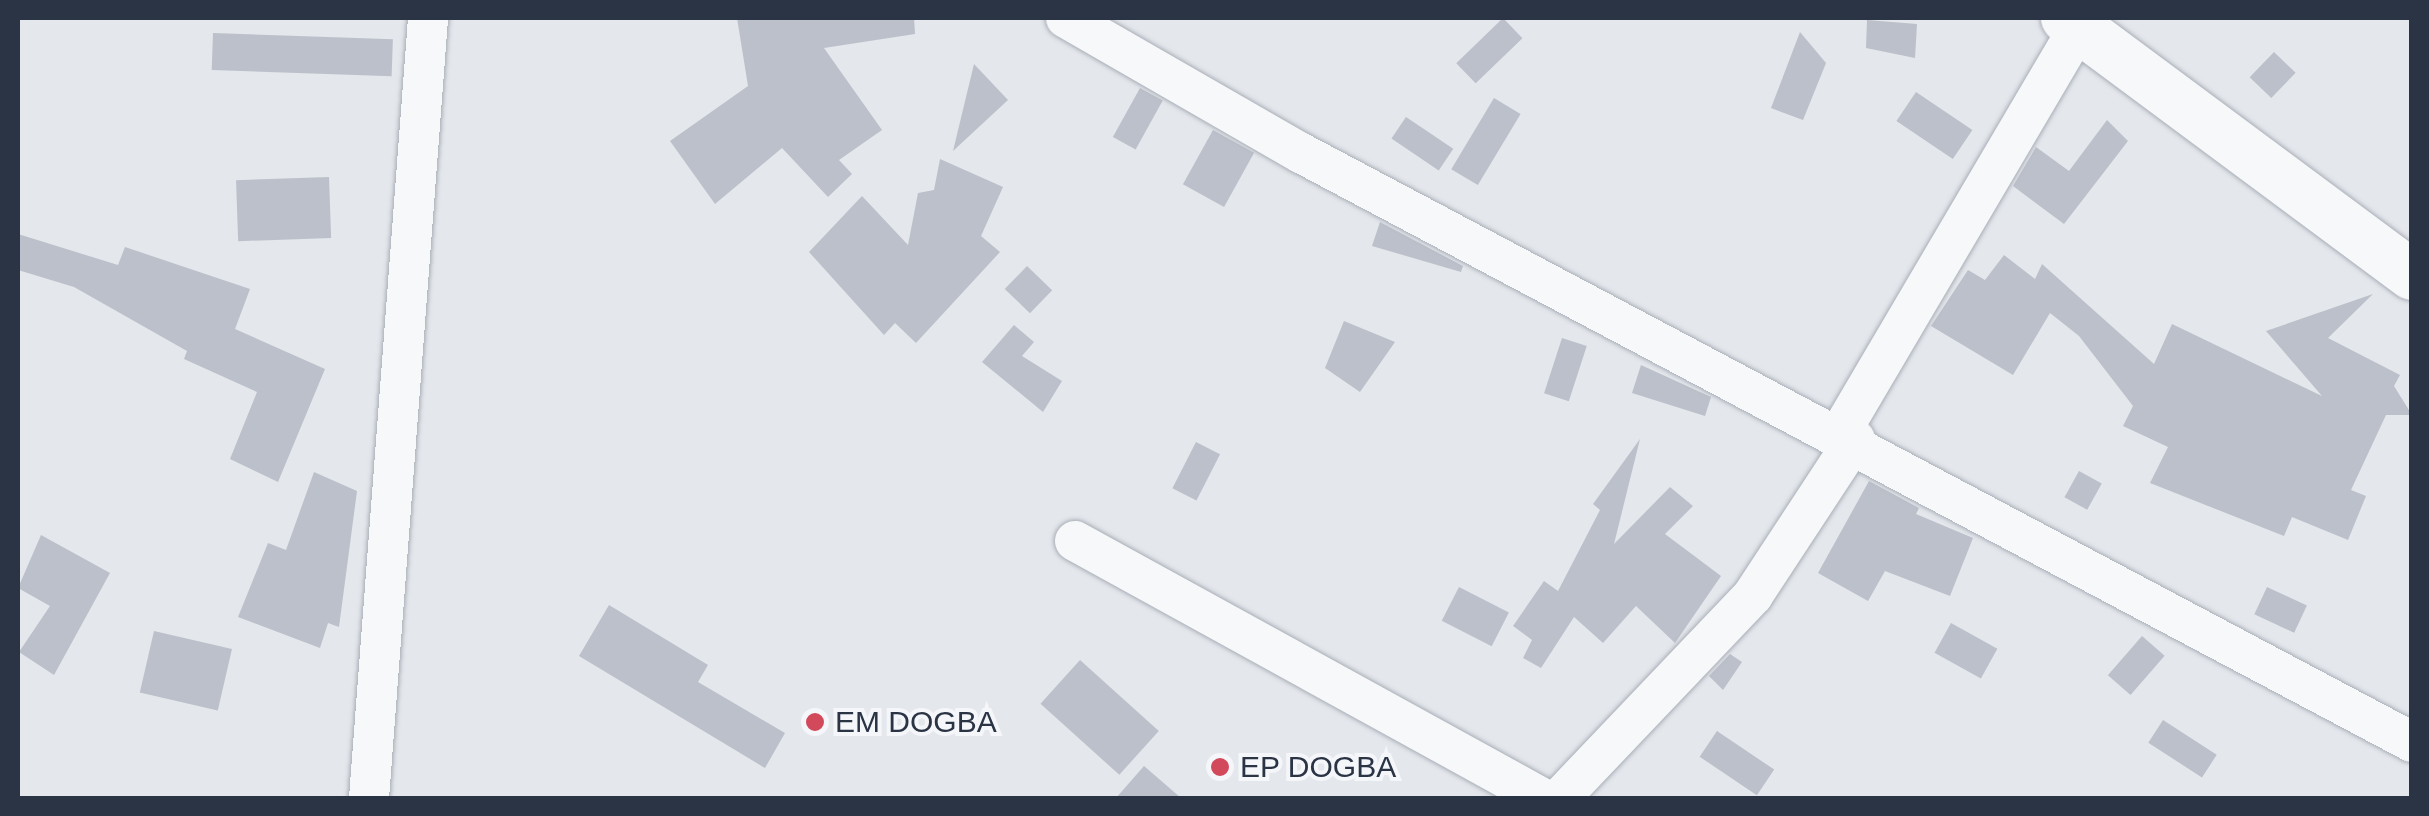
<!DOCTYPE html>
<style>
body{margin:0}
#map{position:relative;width:2429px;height:816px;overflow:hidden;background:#e4e7ec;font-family:Arial,sans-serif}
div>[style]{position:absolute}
.building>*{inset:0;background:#bbc0ca;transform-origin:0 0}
.roads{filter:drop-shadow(0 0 2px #a9aeb7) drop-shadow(0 0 2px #a9aeb7)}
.minor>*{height:40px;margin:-20px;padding:0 20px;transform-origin:20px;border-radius:20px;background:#f7f8fa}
.tertiary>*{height:50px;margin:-25px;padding:0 25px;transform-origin:25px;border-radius:25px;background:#f7f8fa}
.dots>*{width:28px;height:28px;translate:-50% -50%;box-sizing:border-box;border:5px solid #f4f6f9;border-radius:50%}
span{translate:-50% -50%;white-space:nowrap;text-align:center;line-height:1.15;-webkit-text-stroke:8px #f4f6f9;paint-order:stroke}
.poi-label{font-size:30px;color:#2b3445}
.left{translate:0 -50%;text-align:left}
.frame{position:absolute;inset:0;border:20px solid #2b3445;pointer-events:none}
</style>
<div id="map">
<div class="building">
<i style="clip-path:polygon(737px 18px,914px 18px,915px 34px,824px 48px,882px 130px,839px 160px,852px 174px,828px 197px,782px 148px,715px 204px,670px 141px,748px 86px)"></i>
<i style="left:1503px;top:18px;width:28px;height:65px;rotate:46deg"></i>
<i style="clip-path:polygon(1867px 20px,1917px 24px,1915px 58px,1866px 48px)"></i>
<i style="clip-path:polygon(1800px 32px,1826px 63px,1803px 120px,1771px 108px)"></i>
<i style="left:213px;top:33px;width:180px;height:37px;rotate:2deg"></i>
<i style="left:2274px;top:52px;width:30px;height:35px;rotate:44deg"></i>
<i style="clip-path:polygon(974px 64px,1008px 100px,953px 151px)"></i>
<i style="left:1140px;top:88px;width:26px;height:56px;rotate:29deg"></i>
<i style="left:1916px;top:92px;width:68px;height:35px;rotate:34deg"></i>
<i style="left:1494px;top:98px;width:31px;height:83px;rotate:31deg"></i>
<i style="left:1406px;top:117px;width:57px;height:26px;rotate:34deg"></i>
<i style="clip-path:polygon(2107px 120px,2128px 141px,2064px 224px,2013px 186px,2036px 147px,2069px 171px)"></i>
<i style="left:1213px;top:130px;width:47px;height:62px;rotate:29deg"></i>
<i style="clip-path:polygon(940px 159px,1003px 187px,981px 236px,1000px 252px,916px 343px,895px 323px,884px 335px,809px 252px,862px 196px,908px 245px,918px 193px,934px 190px)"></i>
<i style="left:329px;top:177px;width:61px;height:93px;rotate:88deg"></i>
<i style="clip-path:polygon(1380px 222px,1463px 266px,1461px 272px,1372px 246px)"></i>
<i style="clip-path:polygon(18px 234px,118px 265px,125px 247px,250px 289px,235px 329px,325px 369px,278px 482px,230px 459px,257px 392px,184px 359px,187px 351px,74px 287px,18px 270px)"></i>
<i style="clip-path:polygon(2004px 255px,2035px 279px,2042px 264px,2154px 364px,2172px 324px,2322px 396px,2266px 331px,2373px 294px,2328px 338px,2400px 375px,2394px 386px,2412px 415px,2386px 415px,2351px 490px,2366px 496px,2348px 540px,2292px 517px,2284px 536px,2150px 483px,2168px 447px,2123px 426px,2133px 406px,2079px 336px,2050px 313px,2013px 375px,1931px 326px,1968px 270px,1985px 280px)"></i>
<i style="left:1027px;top:266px;width:35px;height:32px;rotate:44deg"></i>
<i style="clip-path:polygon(1344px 321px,1395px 342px,1360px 392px,1325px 368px)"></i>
<i style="clip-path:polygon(1014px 325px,1034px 342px,1022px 356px,1062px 381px,1043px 412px,982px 362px)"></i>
<i style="left:1562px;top:338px;width:26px;height:58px;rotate:18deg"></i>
<i style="clip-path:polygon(1641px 365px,1711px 397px,1705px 416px,1632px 393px)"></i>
<i style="clip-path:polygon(1640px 439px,1614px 544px,1670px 487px,1693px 506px,1665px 534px,1721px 576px,1675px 643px,1636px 606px,1603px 643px,1574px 617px,1541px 668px,1523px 658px,1532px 640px,1513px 626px,1544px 581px,1558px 591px,1600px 510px,1593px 504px)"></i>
<i style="left:1196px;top:442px;width:27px;height:52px;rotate:27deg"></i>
<i style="left:2079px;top:471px;width:26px;height:30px;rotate:29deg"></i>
<i style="clip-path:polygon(314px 472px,357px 491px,339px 627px,328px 623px,320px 648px,238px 617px,268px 543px,286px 550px)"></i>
<i style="clip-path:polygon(1869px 481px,1919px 508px,1916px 514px,1973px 538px,1950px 596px,1885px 571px,1868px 601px,1818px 573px)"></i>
<i style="clip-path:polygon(41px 535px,110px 573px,54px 675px,19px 652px,50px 606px,18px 588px)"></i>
<i style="left:1459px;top:587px;width:56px;height:38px;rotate:27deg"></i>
<i style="left:2267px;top:587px;width:44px;height:30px;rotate:25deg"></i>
<i style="clip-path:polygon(609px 605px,708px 665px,698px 682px,785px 733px,765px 768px,579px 656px)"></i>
<i style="left:1951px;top:623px;width:53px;height:34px;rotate:29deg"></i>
<i style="left:154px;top:631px;width:80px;height:63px;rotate:13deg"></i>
<i style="left:2142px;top:636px;width:30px;height:52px;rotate:41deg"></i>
<i style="clip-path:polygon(1730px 654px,1742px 662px,1723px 690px,1709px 676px)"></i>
<i style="left:1080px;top:660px;width:106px;height:59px;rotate:42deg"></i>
<i style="left:2163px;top:720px;width:64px;height:27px;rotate:33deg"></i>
<i style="left:1717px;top:731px;width:69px;height:31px;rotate:34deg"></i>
<i style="clip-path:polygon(1144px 766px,1181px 798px,1116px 798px)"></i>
</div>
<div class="roads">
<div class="minor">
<i style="left:1066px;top:18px;width:271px;rotate:29.9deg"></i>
<i style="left:1301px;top:153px;width:1257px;rotate:27.93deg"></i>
<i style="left:1840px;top:433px;width:471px;rotate:-59.5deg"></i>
<i style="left:1075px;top:541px;width:533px;rotate:28.82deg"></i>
<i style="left:369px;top:798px;width:782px;rotate:-85.67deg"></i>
<i style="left:1560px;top:798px;width:280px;rotate:-46.4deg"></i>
<i style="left:1753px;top:595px;width:186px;rotate:-56.7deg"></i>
</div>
<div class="tertiary">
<i style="left:2066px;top:18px;width:431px;rotate:36.6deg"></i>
</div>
</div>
<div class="dots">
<i style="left:815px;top:722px;background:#d1495b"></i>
<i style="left:1220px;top:767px;background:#d1495b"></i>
</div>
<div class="poi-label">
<span class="left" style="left:835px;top:722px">EM DOGBA</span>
<span class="left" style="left:1240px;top:767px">EP DOGBA</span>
</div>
<div class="frame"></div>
</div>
